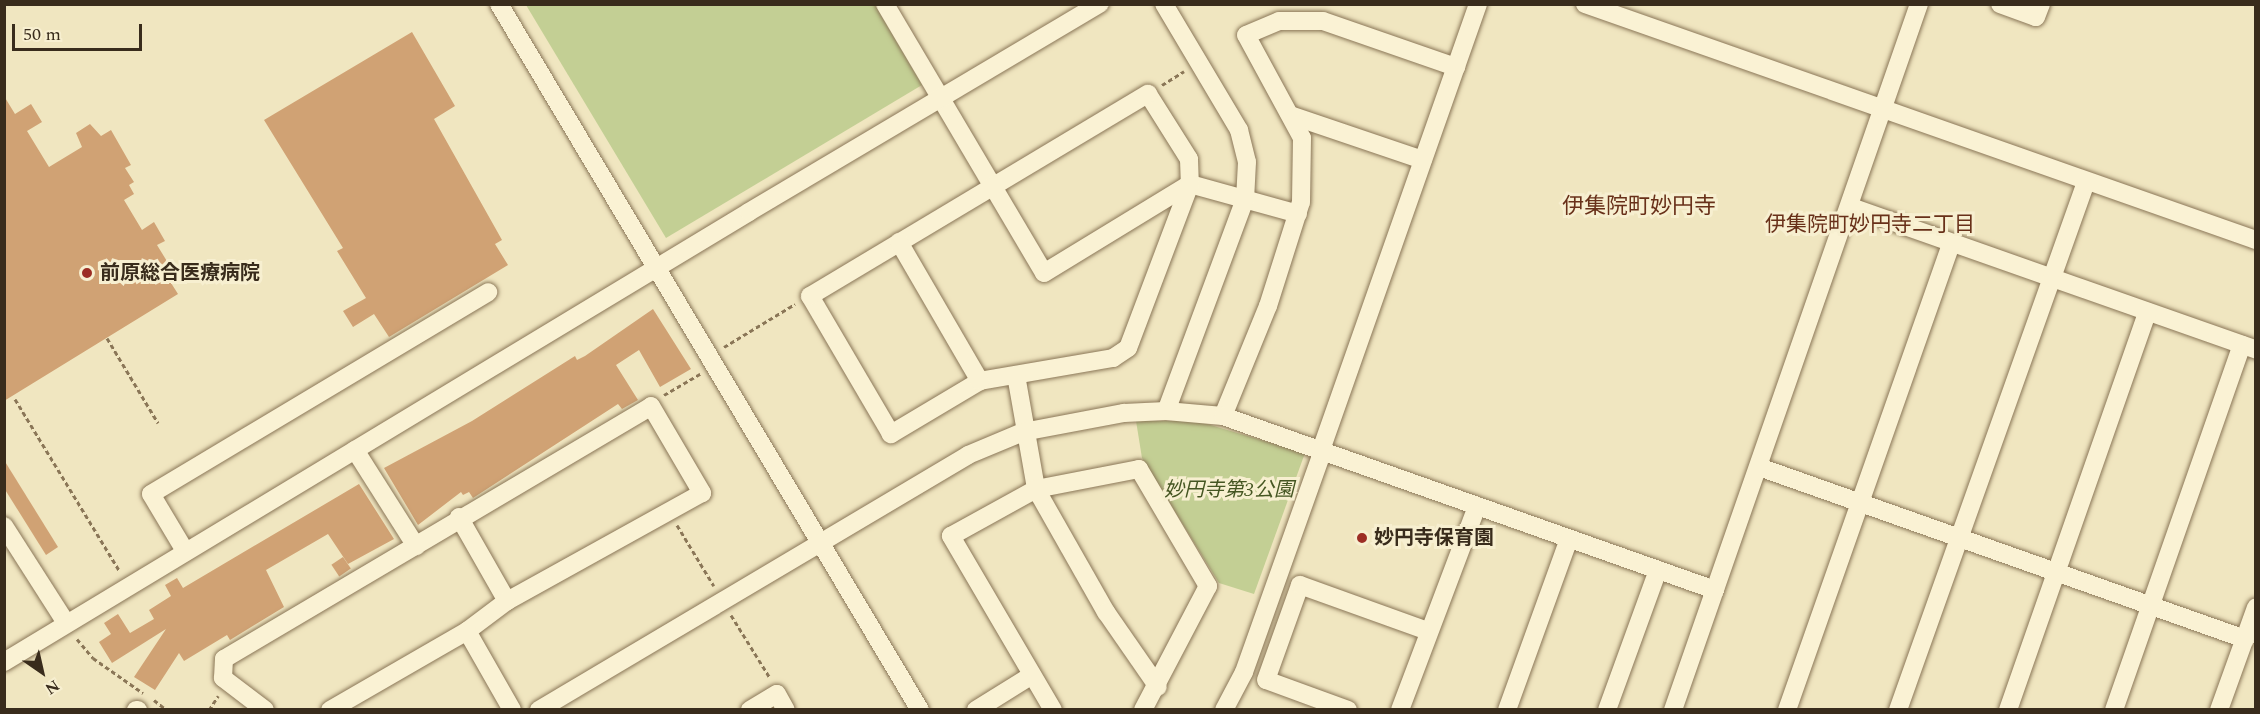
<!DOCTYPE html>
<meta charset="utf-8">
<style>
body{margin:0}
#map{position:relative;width:2260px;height:714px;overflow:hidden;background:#f0e6c0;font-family:Spectral,"Noto Sans JP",serif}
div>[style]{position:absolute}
.green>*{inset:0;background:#c3cf94}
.building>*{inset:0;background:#d0a274;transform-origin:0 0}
.path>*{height:3px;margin-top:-1.5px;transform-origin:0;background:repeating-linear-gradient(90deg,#8a7657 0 4.5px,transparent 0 7.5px)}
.roads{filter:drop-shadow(0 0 2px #8a7657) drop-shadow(0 0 2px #8a7657)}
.minor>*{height:18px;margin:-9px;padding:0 9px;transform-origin:9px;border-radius:9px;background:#faf2d4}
.dots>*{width:16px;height:16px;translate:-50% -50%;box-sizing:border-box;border:3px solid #f7efd0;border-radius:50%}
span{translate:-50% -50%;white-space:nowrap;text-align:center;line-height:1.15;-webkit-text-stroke:6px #f7efd0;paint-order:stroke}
.poi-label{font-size:20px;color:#392c1c;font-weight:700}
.left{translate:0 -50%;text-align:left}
.park-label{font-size:20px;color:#455622;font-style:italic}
.neighbourhood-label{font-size:21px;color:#683019}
.quarter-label{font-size:22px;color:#683019}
.frame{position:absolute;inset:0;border:6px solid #392c1c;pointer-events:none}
.north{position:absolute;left:12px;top:642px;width:60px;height:60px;-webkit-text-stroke:4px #f7efd0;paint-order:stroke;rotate:146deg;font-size:16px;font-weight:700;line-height:24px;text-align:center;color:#392c1c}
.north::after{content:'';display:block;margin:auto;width:21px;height:27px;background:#392c1c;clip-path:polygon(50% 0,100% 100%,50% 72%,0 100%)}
.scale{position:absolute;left:12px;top:24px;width:130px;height:27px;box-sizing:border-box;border:3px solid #392c1c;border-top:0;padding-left:8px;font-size:18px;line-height:21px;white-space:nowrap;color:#392c1c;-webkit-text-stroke:4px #f7efd0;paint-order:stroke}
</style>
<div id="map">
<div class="green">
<i style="clip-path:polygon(526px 5px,875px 5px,922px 85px,666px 238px)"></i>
<i style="clip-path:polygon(1136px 421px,1197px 421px,1305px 453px,1254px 594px,1219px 583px,1142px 458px)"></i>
</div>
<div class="building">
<i style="clip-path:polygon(412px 32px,455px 106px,434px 119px,502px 240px,495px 244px,508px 265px,389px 337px,374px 314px,353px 327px,343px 311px,366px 298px,337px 251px,343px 248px,264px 120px)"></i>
<i style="clip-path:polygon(4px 96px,15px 114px,31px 104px,42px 122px,27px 131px,49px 167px,82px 147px,76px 133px,90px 124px,101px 136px,111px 130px,131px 165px,125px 168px,134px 182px,129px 185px,134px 194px,124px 200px,142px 230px,154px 222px,165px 241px,157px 245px,173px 271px,166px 275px,178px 294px,4px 401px)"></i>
<i style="clip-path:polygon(653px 309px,691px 369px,660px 387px,639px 350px,616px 365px,638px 400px,622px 409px,618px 404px,473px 498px,469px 492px,463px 495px,461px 492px,418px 525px,384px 468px,472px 421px,575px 356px,577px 360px,585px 356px)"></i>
<i style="clip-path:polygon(4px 460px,58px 547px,46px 555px,4px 488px)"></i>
<i style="clip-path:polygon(359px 484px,394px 539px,348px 564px,328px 534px,266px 570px,284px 607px,230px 640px,227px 635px,184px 661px,179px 653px,155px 690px,134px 677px,166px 629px,112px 663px,99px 642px,111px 634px,104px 623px,118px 614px,130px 633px,154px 619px,149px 610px,171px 596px,165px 585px,177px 578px,183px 588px)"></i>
<i style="left:343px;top:557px;width:14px;height:14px;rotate:56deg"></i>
</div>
<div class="path">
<i style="left:1162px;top:85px;width:26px;rotate:-32deg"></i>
<i style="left:107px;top:338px;width:99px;rotate:59deg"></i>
<i style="left:724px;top:347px;width:83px;rotate:-31.2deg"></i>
<i style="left:664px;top:395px;width:42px;rotate:-30.3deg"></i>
<i style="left:15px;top:399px;width:202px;rotate:58.7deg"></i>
<i style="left:677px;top:525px;width:71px;rotate:58.8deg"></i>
<i style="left:731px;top:615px;width:74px;rotate:58.2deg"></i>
<i style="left:77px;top:639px;width:25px;rotate:50deg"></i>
<i style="left:93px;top:658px;width:61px;rotate:35deg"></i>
<i style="left:154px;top:700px;width:16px;rotate:38deg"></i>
<i style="left:209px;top:710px;width:17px;rotate:-57deg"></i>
</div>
<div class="roads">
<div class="minor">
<i style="left:499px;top:4px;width:822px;rotate:59.19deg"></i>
<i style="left:885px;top:4px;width:312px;rotate:59.4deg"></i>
<i style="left:1044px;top:273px;width:171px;rotate:-31.4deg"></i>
<i style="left:1190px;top:184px;width:112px;rotate:15.5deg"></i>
<i style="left:1164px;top:4px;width:147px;rotate:59.2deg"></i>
<i style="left:1239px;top:130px;width:33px;rotate:76deg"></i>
<i style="left:1247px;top:162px;width:37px;rotate:93deg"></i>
<i style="left:1245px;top:199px;width:226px;rotate:110.4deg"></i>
<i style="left:1585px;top:4px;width:711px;rotate:19.38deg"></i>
<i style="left:2000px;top:4px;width:38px;rotate:20deg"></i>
<i style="left:2036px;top:17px;width:14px;rotate:-69deg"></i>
<i style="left:1148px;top:94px;width:77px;rotate:57.8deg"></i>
<i style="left:1189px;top:159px;width:25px;rotate:88deg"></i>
<i style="left:1190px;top:184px;width:175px;rotate:110.7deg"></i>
<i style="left:1128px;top:348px;width:18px;rotate:146deg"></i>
<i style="left:1113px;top:358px;width:135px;rotate:170.2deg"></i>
<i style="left:980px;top:381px;width:104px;rotate:149.2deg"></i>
<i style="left:891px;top:434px;width:160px;rotate:-120.4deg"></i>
<i style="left:810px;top:296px;width:394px;rotate:-30.9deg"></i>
<i style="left:1293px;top:116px;width:137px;rotate:18.7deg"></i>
<i style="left:1851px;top:207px;width:430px;rotate:19.4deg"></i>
<i style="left:899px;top:242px;width:161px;rotate:59.8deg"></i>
<i style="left:1016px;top:375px;width:116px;rotate:80deg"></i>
<i style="left:1036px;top:489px;width:142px;rotate:60.4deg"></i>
<i style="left:1106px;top:612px;width:91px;rotate:55.3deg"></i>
<i style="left:1223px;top:416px;width:119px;rotate:-67.8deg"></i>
<i style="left:1268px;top:306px;width:109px;rotate:-72.4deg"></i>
<i style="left:1301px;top:202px;width:64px;rotate:-89.1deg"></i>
<i style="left:1302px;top:138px;width:117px;rotate:-118.5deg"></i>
<i style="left:1246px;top:35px;width:36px;rotate:-23deg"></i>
<i style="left:1279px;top:21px;width:44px"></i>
<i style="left:1323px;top:21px;width:141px;rotate:19.1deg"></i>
<i style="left:355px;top:450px;width:114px;rotate:57.6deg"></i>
<i style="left:1321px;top:450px;width:473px;rotate:-70.6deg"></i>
<i style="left:1759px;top:467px;width:516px;rotate:19.49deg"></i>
<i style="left:459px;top:517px;width:97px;rotate:60.3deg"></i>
<i style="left:4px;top:526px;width:115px;rotate:57.4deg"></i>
<i style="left:185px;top:551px;width:66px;rotate:-120.8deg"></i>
<i style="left:151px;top:494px;width:393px;rotate:-30.9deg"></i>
<i style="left:467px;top:631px;width:91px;rotate:60.3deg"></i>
<i style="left:4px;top:662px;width:870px;rotate:-31.13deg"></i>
<i style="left:749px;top:212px;width:408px;rotate:-30.7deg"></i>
<i style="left:136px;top:710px;width:2px"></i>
<i style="left:265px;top:710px;width:53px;rotate:-142.7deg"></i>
<i style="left:223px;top:678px;width:19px;rotate:-87deg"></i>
<i style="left:224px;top:659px;width:496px;rotate:-30.6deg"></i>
<i style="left:651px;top:406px;width:101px;rotate:59.6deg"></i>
<i style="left:702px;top:493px;width:223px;rotate:151deg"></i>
<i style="left:507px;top:601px;width:50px;rotate:143.1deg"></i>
<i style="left:467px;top:631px;width:158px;rotate:150deg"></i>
<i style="left:539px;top:710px;width:499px;rotate:-30.7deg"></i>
<i style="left:968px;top:455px;width:60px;rotate:-22.7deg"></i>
<i style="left:1023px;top:432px;width:103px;rotate:-10.7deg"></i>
<i style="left:1124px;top:413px;width:42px;rotate:-2.7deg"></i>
<i style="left:1166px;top:411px;width:57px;rotate:5deg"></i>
<i style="left:1223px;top:416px;width:522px;rotate:19.48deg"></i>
<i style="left:750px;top:710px;width:31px;rotate:-31deg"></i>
<i style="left:777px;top:694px;width:18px;rotate:61deg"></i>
<i style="left:976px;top:710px;width:66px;rotate:-32deg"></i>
<i style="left:1053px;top:710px;width:202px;rotate:-120.4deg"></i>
<i style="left:951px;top:536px;width:97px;rotate:-28.9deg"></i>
<i style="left:1036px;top:489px;width:105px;rotate:-11deg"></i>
<i style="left:1139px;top:469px;width:136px;rotate:59.5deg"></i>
<i style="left:1208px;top:586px;width:140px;rotate:117.7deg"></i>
<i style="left:1224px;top:710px;width:43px;rotate:-62.2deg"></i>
<i style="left:1244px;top:672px;width:236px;rotate:-70.4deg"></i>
<i style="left:1348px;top:710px;width:87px;rotate:-159.9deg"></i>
<i style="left:1266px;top:680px;width:101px;rotate:-70.3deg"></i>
<i style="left:1300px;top:585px;width:136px;rotate:19.8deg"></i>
<i style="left:1400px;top:710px;width:218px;rotate:-69.3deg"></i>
<i style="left:1507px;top:710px;width:182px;rotate:-70.1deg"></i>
<i style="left:1607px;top:710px;width:149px;rotate:-70deg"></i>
<i style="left:1673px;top:710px;width:748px;rotate:-70.79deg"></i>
<i style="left:1787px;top:710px;width:495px;rotate:-70.6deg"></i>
<i style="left:1898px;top:710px;width:560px;rotate:-70.4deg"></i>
<i style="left:2008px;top:710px;width:422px;rotate:-70.7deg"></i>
<i style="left:2114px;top:710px;width:387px;rotate:-70.7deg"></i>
<i style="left:2219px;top:710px;width:109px;rotate:-70.2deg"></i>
</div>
</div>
<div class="dots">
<i style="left:87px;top:273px;background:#9c2d24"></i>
<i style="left:1362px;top:538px;background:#9c2d24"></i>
</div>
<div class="poi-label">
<span class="left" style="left:100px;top:273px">前原総合医療病院</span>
<span class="left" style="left:1374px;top:538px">妙円寺保育園</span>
</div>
<div class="park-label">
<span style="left:1229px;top:490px">妙円寺第3公園</span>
</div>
<div class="neighbourhood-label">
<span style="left:1870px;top:225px">伊集院町妙円寺二丁目</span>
</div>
<div class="quarter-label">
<span style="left:1639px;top:207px">伊集院町妙円寺</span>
</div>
<div class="frame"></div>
<div class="north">N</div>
<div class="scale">50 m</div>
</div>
